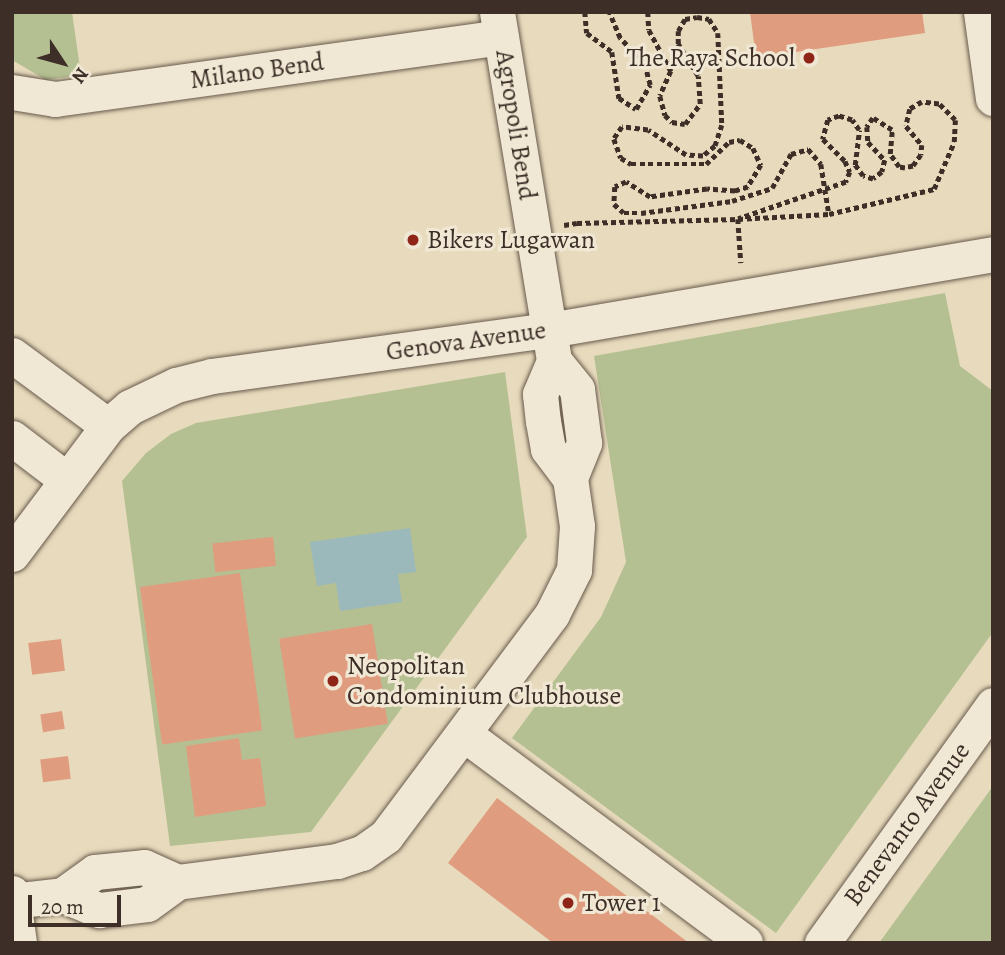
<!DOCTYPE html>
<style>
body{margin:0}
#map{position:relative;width:1005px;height:955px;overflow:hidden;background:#e8dbbd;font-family:Alegreya,serif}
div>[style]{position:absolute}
.green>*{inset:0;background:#b5c092}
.water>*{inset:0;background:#9bb9bb}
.building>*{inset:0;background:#df9c7f;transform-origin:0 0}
.path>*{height:4.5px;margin-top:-2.25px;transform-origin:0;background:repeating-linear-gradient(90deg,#3d2f27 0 5px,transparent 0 8.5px)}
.roads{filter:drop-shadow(0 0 2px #685a4c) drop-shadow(0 0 2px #685a4c)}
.minor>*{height:35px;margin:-17.5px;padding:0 17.5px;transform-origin:17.5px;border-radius:17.5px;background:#f0e8d4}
.dots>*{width:19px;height:19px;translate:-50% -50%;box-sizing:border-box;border:4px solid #f0e8d4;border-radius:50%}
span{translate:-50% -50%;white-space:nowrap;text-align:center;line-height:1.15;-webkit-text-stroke:6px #f0e8d4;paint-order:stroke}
.poi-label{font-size:26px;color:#3d2f27}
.right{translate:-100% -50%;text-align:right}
.left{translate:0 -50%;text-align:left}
.street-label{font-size:26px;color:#3d2f27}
.frame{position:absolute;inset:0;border:14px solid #3d2f27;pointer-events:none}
.north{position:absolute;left:28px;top:28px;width:70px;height:70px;-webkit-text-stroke:5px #f0e8d4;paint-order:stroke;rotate:126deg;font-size:19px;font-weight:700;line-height:28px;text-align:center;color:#3d2f27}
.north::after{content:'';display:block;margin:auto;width:24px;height:32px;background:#3d2f27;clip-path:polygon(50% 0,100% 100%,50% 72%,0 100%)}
.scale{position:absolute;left:28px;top:895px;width:93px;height:32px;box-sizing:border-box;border:4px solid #3d2f27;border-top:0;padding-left:9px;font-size:21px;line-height:24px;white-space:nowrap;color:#3d2f27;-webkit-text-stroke:5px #f0e8d4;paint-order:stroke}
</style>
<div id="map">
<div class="green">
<i style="clip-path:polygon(12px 12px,72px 12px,81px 75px,46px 80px,12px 60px)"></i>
<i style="clip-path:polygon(945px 293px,960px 366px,993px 391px,993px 632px,776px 933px,512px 738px,601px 617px,626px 562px,594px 356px)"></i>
<i style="clip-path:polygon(505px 372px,527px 537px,311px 832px,170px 846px,122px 481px,146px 453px,171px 434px,196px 423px)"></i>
<i style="clip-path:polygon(993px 786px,993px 943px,879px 943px)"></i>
</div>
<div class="water">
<i style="clip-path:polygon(410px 528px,416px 572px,398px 574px,402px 602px,340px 611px,336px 583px,317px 586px,310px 542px)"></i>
</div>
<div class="building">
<i style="clip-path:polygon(750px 12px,922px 12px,925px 33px,756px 58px)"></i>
<i style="left:273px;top:537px;width:29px;height:61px;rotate:84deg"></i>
<i style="left:240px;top:573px;width:159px;height:101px;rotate:82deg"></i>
<i style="left:372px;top:624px;width:101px;height:94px;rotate:81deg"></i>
<i style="left:61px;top:639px;width:32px;height:33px;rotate:83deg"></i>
<i style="left:62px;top:711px;width:18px;height:22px;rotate:81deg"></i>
<i style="clip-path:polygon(239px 738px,242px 760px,260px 758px,266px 806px,195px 817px,186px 746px)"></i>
<i style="left:68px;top:756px;width:23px;height:28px;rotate:83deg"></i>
<i style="clip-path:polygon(497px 798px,689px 943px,553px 943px,448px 863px)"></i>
</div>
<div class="path">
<i style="left:585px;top:12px;width:21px;rotate:85deg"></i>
<i style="left:587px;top:33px;width:31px;rotate:37deg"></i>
<i style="left:612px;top:52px;width:47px;rotate:81.3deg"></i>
<i style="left:619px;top:98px;width:20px;rotate:33deg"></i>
<i style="left:636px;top:109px;width:28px;rotate:-60deg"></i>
<i style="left:650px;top:85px;width:23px;rotate:-105deg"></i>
<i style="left:644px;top:63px;width:35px;rotate:-134deg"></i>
<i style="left:620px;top:38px;width:28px;rotate:-113deg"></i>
<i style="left:648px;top:12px;width:18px;rotate:87deg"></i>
<i style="left:649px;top:30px;width:47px;rotate:61.8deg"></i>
<i style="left:671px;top:71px;width:27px;rotate:114deg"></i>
<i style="left:660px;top:96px;width:20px;rotate:75deg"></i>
<i style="left:665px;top:115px;width:10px;rotate:45deg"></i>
<i style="left:672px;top:122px;width:13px;rotate:9deg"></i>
<i style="left:685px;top:124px;width:25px;rotate:-53deg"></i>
<i style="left:700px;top:104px;width:28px;rotate:-94deg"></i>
<i style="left:698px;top:76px;width:38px;rotate:-122deg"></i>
<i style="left:678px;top:44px;width:13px;rotate:-90deg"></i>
<i style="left:678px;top:31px;width:14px;rotate:-60deg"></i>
<i style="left:685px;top:19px;width:12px;rotate:-9deg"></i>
<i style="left:697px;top:17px;width:12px;rotate:9deg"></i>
<i style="left:709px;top:19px;width:17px;rotate:57deg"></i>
<i style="left:718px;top:33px;width:92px;rotate:87.5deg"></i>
<i style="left:722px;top:125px;width:22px;rotate:108deg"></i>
<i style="left:715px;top:146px;width:16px;rotate:140deg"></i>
<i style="left:703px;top:156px;width:17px;rotate:-177deg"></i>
<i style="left:686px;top:155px;width:45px;rotate:-146.7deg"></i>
<i style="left:648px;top:130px;width:26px;rotate:-173deg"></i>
<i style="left:622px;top:127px;width:14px;rotate:124deg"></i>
<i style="left:614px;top:139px;width:20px;rotate:70deg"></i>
<i style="left:621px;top:158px;width:12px;rotate:31deg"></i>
<i style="left:631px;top:164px;width:75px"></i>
<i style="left:706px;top:164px;width:32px;rotate:-44deg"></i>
<i style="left:729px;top:142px;width:11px;rotate:-10deg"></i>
<i style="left:740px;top:140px;width:15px;rotate:32deg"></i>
<i style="left:753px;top:148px;width:19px;rotate:65deg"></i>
<i style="left:761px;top:165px;width:26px;rotate:121deg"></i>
<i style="left:748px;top:187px;width:14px;rotate:163deg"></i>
<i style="left:735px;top:191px;width:28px;rotate:-176deg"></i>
<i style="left:707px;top:189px;width:58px;rotate:172deg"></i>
<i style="left:650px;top:197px;width:28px;rotate:-148deg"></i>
<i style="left:626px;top:182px;width:12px;rotate:156deg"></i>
<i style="left:615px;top:187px;width:17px;rotate:93deg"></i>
<i style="left:614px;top:204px;width:13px;rotate:42deg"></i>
<i style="left:624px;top:213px;width:17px"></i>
<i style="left:641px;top:213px;width:92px;rotate:-7.5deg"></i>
<i style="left:732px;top:201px;width:42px;rotate:-18deg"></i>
<i style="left:772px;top:188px;width:39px;rotate:-61deg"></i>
<i style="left:791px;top:154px;width:18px;rotate:-16deg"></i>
<i style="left:808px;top:149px;width:20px;rotate:49deg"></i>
<i style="left:821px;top:164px;width:51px;rotate:80.9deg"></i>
<i style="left:738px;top:219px;width:44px;rotate:86.1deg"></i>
<i style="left:564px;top:225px;width:13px;rotate:-9deg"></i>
<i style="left:577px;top:223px;width:161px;rotate:-1.4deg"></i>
<i style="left:738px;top:219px;width:91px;rotate:-3.1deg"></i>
<i style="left:829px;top:214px;width:108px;rotate:-13.4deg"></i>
<i style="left:934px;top:189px;width:51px;rotate:-66.9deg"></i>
<i style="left:954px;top:142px;width:22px;rotate:-87deg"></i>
<i style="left:955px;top:120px;width:23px;rotate:-135deg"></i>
<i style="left:939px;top:104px;width:17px;rotate:-173deg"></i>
<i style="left:922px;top:102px;width:14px;rotate:150deg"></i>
<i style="left:910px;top:109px;width:17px;rotate:103deg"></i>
<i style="left:906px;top:126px;width:25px;rotate:50deg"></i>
<i style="left:922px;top:145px;width:10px;rotate:96deg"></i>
<i style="left:921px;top:155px;width:14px;rotate:126deg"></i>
<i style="left:913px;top:166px;width:8px;rotate:166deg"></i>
<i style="left:905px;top:168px;width:6px;rotate:-171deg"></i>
<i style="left:899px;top:167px;width:16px;rotate:-125deg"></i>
<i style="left:890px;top:154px;width:24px;rotate:-85deg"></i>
<i style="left:892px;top:130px;width:22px;rotate:-148deg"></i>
<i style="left:873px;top:118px;width:11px;rotate:124deg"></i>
<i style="left:867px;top:127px;width:15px;rotate:86deg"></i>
<i style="left:868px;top:142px;width:25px;rotate:47deg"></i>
<i style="left:885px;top:160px;width:12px;rotate:104deg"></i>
<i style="left:882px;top:172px;width:11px;rotate:142deg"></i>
<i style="left:873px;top:179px;width:10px;rotate:-163deg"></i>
<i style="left:863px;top:176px;width:14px;rotate:-126deg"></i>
<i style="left:855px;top:165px;width:35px;rotate:-83deg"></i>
<i style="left:859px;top:130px;width:12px;rotate:-125deg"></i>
<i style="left:852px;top:120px;width:14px;rotate:-163deg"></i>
<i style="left:839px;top:116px;width:12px;rotate:160deg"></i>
<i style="left:828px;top:120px;width:20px;rotate:105deg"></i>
<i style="left:823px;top:139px;width:31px;rotate:45deg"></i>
<i style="left:845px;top:161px;width:12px;rotate:66deg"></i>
<i style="left:850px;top:172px;width:11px;rotate:112deg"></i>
<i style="left:846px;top:182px;width:114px;rotate:161.1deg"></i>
</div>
<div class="roads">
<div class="minor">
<i style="left:497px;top:12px;width:354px;rotate:80.7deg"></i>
<i style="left:554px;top:361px;width:36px;rotate:113deg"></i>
<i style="left:540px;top:394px;width:27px;rotate:84deg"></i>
<i style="left:543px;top:421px;width:28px;rotate:80deg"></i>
<i style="left:548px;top:449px;width:36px;rotate:53deg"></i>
<i style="left:981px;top:12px;width:87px;rotate:82.1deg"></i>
<i style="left:12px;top:92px;width:44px;rotate:9.2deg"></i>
<i style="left:55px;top:99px;width:450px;rotate:-7.9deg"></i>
<i style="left:12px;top:355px;width:119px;rotate:36.5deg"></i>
<i style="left:12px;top:438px;width:69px;rotate:37.4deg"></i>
<i style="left:12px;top:554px;width:160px;rotate:-53.1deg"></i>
<i style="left:108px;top:426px;width:29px;rotate:-41deg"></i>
<i style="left:130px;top:407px;width:51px;rotate:-25.6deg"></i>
<i style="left:176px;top:385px;width:37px;rotate:-14deg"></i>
<i style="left:212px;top:376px;width:340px;rotate:-7.8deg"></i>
<i style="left:549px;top:330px;width:450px;rotate:-9.7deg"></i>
<i style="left:464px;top:734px;width:350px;rotate:36.6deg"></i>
<i style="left:12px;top:893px;width:50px;rotate:82deg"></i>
<i style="left:63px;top:895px;width:39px;rotate:23deg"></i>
<i style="left:99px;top:910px;width:48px;rotate:-7.1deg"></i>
<i style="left:147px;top:904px;width:37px;rotate:-36deg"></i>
<i style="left:177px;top:882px;width:161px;rotate:-7.5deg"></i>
<i style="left:337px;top:861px;width:26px;rotate:-18deg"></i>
<i style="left:362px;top:853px;width:29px;rotate:-35deg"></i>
<i style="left:386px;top:836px;width:277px;rotate:-53.2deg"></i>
<i style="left:552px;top:614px;width:49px;rotate:-63.4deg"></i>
<i style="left:574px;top:570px;width:44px;rotate:-86.1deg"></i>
<i style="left:577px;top:526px;width:49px;rotate:-98.3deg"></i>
<i style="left:570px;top:478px;width:38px;rotate:-68deg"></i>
<i style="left:584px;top:443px;width:54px;rotate:-97.4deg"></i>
<i style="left:577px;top:389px;width:36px;rotate:-129deg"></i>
<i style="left:12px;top:901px;width:51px;rotate:-6.7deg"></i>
<i style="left:63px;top:895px;width:39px;rotate:-36deg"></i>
<i style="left:95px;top:872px;width:49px;rotate:-5.8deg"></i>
<i style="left:144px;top:867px;width:36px;rotate:24deg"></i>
<i style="left:822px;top:943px;width:293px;rotate:-54.3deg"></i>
</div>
</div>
<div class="dots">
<i style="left:809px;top:58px;background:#8f2418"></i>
<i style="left:413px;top:240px;background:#8f2418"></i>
<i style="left:333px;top:681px;background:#8f2418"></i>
<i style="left:568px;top:903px;background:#8f2418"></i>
</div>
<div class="poi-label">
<span class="right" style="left:795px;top:58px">The Raya School</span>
<span class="left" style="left:427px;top:240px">Bikers Lugawan</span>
<span class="left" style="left:347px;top:681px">Neopolitan<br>Condominium Clubhouse</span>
<span class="left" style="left:582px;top:903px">Tower 1</span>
</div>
<div class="street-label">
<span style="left:257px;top:71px;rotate:-8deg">Milano Bend</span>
<span style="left:516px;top:125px;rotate:81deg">Agropoli Bend</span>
<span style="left:466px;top:341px;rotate:-8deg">Genova Avenue</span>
<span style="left:907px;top:824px;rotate:-54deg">Benevanto Avenue</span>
</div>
<div class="frame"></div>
<div class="north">N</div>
<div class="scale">20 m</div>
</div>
